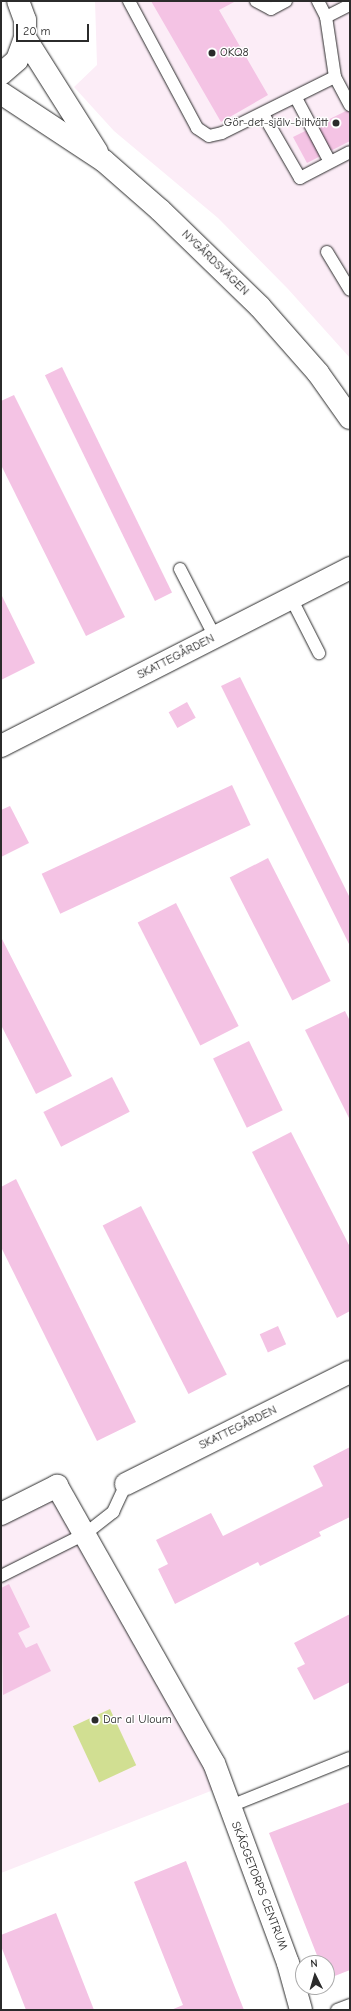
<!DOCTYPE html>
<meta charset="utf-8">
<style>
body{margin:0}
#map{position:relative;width:351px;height:2011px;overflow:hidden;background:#fff;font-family:"Comic Neue",sans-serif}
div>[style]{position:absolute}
.built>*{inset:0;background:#fcedf7}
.green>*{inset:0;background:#d1df92;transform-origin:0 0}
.building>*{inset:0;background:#f4c3e4;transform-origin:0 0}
.roads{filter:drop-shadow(0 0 1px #2b2b2b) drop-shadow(0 0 1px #2b2b2b)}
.service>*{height:12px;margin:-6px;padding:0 6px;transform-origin:6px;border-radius:6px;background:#fff}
.minor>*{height:22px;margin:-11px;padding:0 11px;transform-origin:11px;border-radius:11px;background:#fff}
.tertiary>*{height:22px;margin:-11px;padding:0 11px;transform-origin:11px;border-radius:11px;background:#fff}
.dots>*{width:11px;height:11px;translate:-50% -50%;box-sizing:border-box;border:2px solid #fff;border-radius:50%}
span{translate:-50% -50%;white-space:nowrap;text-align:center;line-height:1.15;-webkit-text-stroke:3px #fff;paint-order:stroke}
.poi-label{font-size:12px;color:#2b2b2b}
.left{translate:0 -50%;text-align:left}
.right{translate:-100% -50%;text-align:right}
.street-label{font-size:12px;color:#2b2b2b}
.frame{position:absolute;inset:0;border:2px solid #2b2b2b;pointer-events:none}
.north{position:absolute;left:295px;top:1955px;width:40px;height:40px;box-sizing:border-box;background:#fff;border:1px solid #aaa;border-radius:50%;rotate:355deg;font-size:11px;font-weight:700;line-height:16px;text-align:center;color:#2b2b2b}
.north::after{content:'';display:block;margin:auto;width:14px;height:18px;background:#2b2b2b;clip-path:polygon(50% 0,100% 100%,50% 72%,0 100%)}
.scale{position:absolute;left:16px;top:24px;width:73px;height:18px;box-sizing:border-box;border:2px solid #2b2b2b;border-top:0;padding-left:5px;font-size:12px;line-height:14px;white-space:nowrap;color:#2b2b2b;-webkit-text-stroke:3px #fff;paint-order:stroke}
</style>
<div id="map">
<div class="built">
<i style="clip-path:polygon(95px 1px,350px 1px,350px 358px,288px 289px,218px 218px,114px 131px,74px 87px,97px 65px)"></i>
<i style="clip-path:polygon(57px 1486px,221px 1787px,1px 1873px,1px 1514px)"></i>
</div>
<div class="green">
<i style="left:110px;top:1709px;width:62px;height:41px;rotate:65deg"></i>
</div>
<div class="building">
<i style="clip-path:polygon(151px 1px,236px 1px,219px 10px,268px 95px,221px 122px)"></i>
<i style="clip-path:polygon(350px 109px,350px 141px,307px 163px,293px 137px)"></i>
<i style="left:62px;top:367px;width:251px;height:19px;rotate:64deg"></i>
<i style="clip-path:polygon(14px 395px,125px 617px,86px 636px,1px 465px,1px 401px)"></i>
<i style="clip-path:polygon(1px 594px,35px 663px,1px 680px)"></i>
<i style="clip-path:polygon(240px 677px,350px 898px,350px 946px,221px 686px)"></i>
<i style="left:187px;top:702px;width:18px;height:21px;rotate:61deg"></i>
<i style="left:232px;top:785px;width:44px;height:210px;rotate:65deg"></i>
<i style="clip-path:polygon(10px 806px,29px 843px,1px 857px,1px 810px)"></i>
<i style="left:268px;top:858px;width:138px;height:43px;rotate:63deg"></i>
<i style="left:176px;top:903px;width:138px;height:43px;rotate:63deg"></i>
<i style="clip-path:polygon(1px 937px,72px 1076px,36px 1094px,1px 1025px)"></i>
<i style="clip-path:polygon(345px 1011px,350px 1021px,350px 1120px,305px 1030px)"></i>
<i style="left:249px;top:1041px;width:77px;height:40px;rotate:64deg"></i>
<i style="left:112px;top:1077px;width:39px;height:77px;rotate:63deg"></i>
<i style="clip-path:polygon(291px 1132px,350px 1247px,350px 1311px,337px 1318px,252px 1152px)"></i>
<i style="clip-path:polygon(16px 1179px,136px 1422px,97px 1441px,1px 1247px,1px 1187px)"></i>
<i style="left:141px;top:1206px;width:189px;height:43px;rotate:63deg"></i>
<i style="left:278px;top:1326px;width:20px;height:20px;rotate:66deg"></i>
<i style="clip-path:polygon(350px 1447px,350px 1517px,319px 1532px,321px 1536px,260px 1566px,258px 1562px,175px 1604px,158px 1569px,168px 1564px,156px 1540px,211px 1513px,223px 1536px,323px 1486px,313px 1466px)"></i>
<i style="clip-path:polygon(9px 1584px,30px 1627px,18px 1633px,26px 1648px,37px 1643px,51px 1671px,3px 1695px,1px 1588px)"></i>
<i style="clip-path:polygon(350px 1614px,350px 1682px,314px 1700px,297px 1668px,305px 1664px,294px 1643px)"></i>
<i style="clip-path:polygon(350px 1802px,350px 1970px,327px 1979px,327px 1963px,320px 1963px,269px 1833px)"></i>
<i style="clip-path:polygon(186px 1861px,234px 1985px,244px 2010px,171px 2010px,183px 2005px,134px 1882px)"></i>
<i style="clip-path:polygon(56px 1913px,94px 2010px,26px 2010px,1px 1946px,1px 1935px)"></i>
</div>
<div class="roads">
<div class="service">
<i style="left:129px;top:1px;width:144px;rotate:61.8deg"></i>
<i style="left:197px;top:128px;width:14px;rotate:34deg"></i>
<i style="left:209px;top:136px;width:13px;rotate:-13deg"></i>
<i style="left:222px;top:133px;width:126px;rotate:-26.4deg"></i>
<i style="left:335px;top:77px;width:61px;rotate:-98.5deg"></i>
<i style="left:326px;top:17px;width:27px;rotate:-27deg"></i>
<i style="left:256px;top:1px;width:17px;rotate:28deg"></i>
<i style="left:271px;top:9px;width:17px;rotate:-28deg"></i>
<i style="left:318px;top:1px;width:18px;rotate:63deg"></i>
<i style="left:335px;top:77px;width:32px;rotate:62deg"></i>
<i style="left:296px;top:98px;width:72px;rotate:62deg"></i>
<i style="left:263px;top:114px;width:74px;rotate:60deg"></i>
<i style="left:300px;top:178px;width:56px;rotate:-27.5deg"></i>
<i style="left:327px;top:252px;width:44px;rotate:58.8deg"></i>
<i style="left:180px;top:569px;width:76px;rotate:62.8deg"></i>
<i style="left:291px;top:598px;width:62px;rotate:63deg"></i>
<i style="left:1px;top:1576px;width:94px;rotate:-26.6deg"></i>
<i style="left:85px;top:1534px;width:36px;rotate:-38deg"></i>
<i style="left:113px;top:1512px;width:31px;rotate:-65deg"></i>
<i style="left:228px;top:1807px;width:131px;rotate:-21.9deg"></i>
<i style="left:337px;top:2010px;width:14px;rotate:-21deg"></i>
</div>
<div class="minor">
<i style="left:1px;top:746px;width:392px;rotate:-27deg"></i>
<i style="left:126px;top:1484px;width:250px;rotate:-26.6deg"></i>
<i style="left:1px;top:1514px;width:63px;rotate:-26.6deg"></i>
<i style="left:57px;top:1486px;width:318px;rotate:60.5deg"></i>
<i style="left:214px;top:1763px;width:213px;rotate:69.7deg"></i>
<i style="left:288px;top:1963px;width:49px;rotate:74.5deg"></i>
</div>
<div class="tertiary">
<i style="left:25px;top:38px;width:135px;rotate:57.7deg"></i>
<i style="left:1px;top:74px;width:21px;rotate:-41deg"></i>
<i style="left:17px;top:60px;width:23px;rotate:-70deg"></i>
<i style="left:25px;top:38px;width:18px;rotate:-90deg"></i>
<i style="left:25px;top:20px;width:20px;rotate:-110deg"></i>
<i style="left:1px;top:93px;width:123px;rotate:33.4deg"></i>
<i style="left:104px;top:161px;width:74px;rotate:41.2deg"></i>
<i style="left:160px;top:210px;width:139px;rotate:44.1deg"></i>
<i style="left:260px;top:307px;width:88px;rotate:48.7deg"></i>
<i style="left:318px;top:373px;width:55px;rotate:54.6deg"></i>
</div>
</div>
<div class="dots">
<i style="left:212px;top:53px;background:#2b2b2b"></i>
<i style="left:336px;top:123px;background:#2b2b2b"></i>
<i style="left:95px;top:1720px;background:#2b2b2b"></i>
</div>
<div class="poi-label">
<span class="left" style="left:220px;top:53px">OKQ8</span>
<span class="right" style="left:328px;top:123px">Gör-det-själv-biltvätt</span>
<span class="left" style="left:103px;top:1720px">Dar al Uloum</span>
</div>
<div class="street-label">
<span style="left:215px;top:263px;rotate:44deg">NYGÅRDSVÄGEN</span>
<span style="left:176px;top:657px;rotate:-27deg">SKATTEGÅRDEN</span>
<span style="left:238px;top:1428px;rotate:-26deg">SKATTEGÅRDEN</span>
<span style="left:259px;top:1886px;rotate:69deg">SKÄGGETORPS CENTRUM</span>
</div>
<div class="frame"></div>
<div class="north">N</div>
<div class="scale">20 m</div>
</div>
